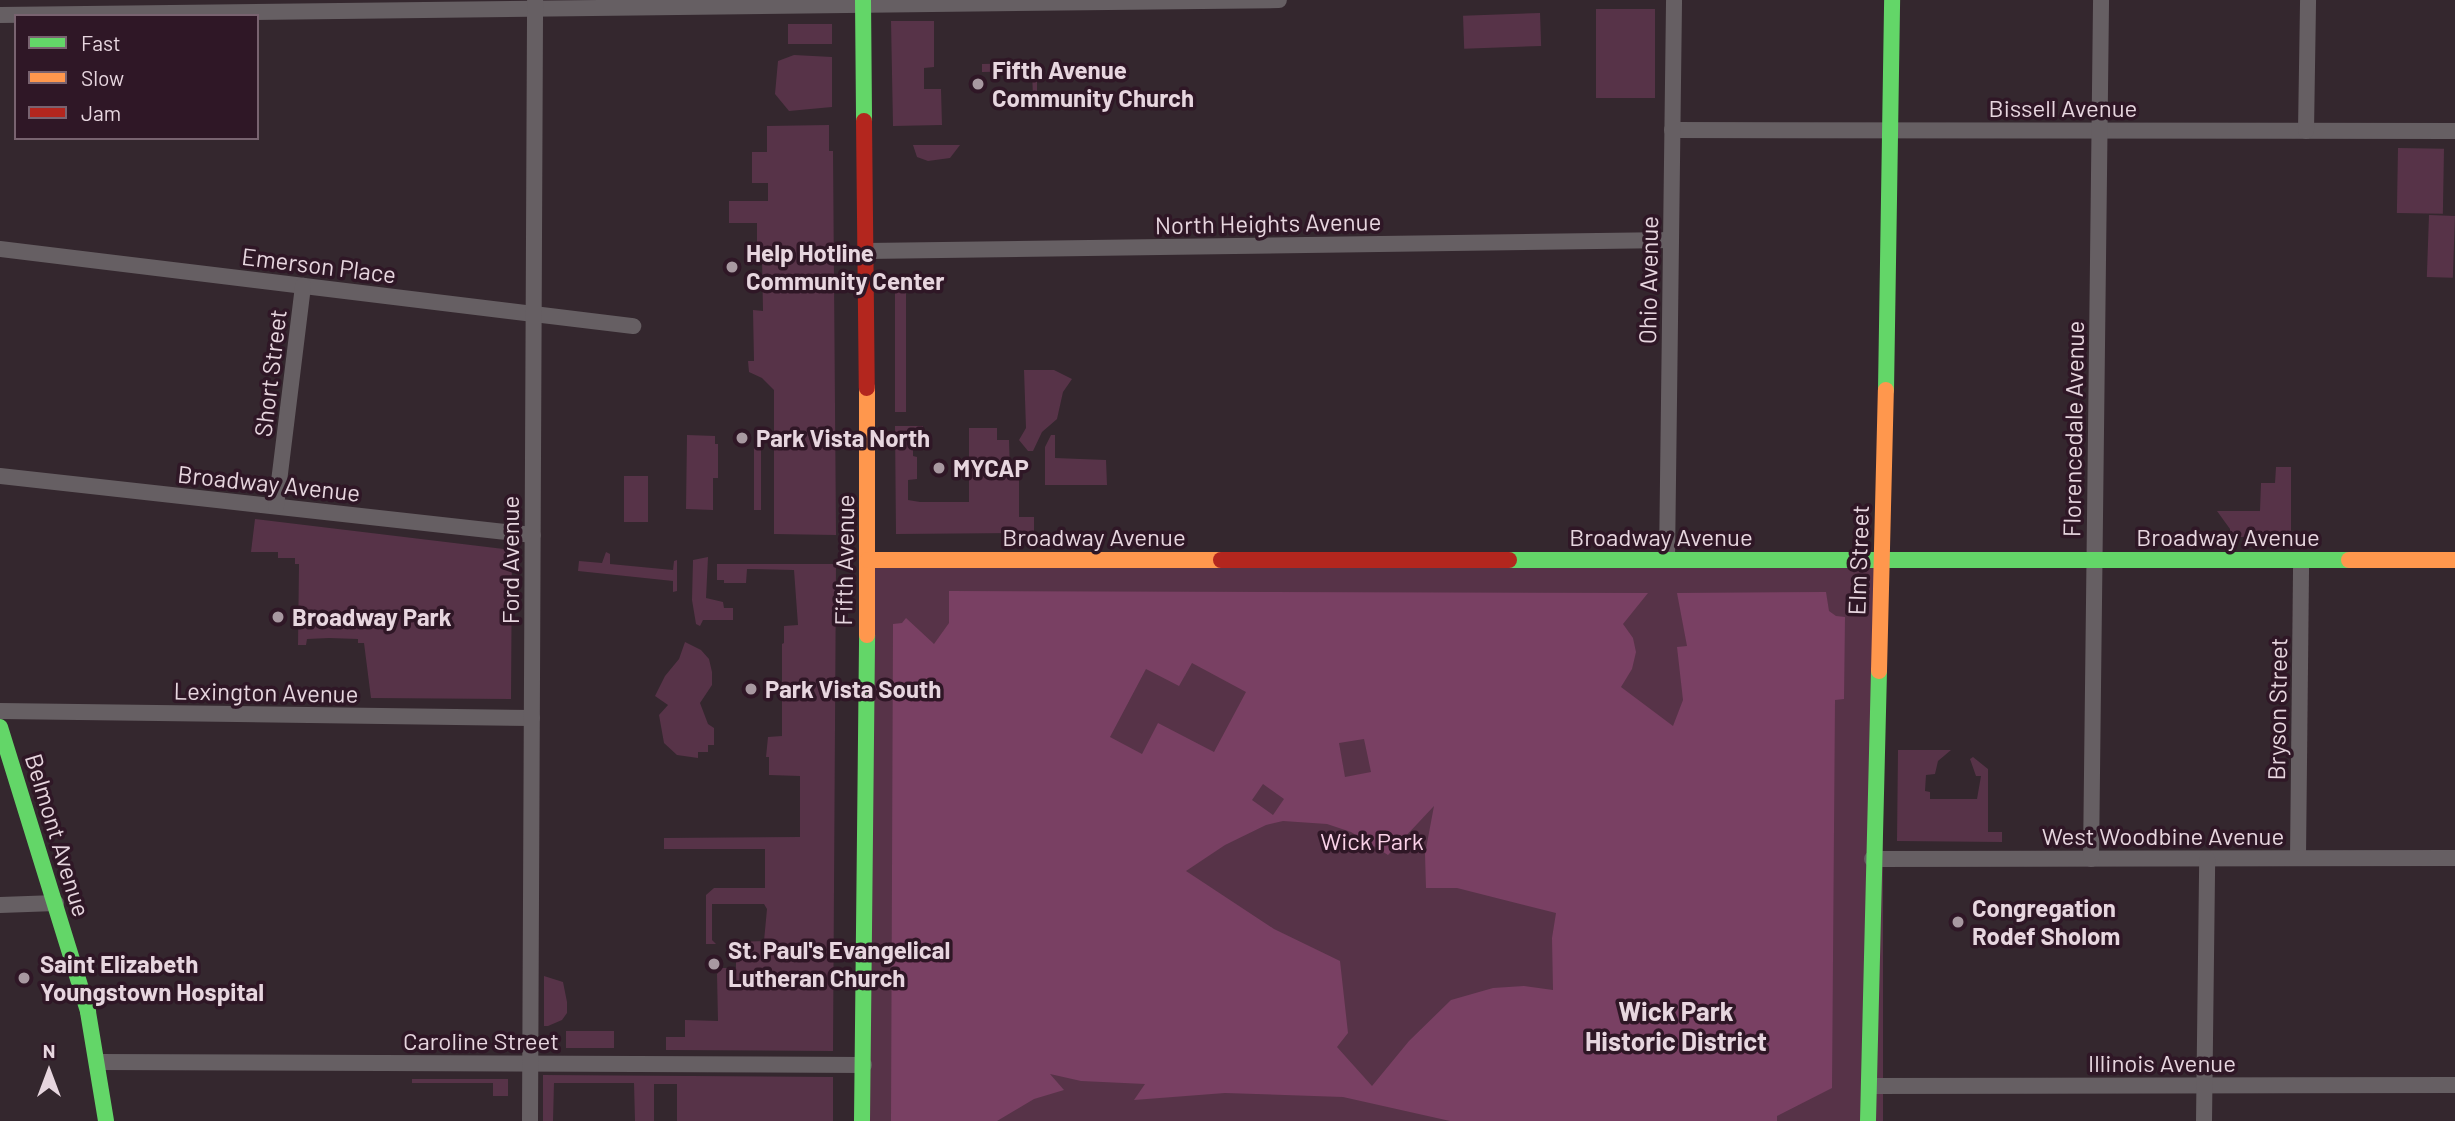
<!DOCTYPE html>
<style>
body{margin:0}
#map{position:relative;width:2455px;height:1121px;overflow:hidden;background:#34272e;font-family:Barlow,sans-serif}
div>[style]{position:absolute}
.green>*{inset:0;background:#573348;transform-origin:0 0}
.forest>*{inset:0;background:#794063}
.street>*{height:16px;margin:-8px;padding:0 8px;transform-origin:8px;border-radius:8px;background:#665f63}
.fast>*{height:16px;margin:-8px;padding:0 8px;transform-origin:8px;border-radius:8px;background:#63d668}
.slow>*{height:16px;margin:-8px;padding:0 8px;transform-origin:8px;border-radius:8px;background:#ff974d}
.jam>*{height:16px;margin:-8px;padding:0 8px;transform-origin:8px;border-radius:8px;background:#b3261e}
.dots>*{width:19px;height:19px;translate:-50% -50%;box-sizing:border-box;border:4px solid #2f1726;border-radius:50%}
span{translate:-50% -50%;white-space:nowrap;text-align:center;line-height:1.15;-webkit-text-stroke:7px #2f1726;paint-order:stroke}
.poi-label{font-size:24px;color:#e7d6df;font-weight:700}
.left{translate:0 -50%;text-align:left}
.street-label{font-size:24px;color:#e7d6df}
.park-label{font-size:24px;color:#fad2e8}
.neighbourhood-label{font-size:26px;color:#e7d6df;font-weight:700}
.legend{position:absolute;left:14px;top:14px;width:245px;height:126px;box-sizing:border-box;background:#2f1726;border:2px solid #796370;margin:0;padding:9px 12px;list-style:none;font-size:21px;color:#e7d6df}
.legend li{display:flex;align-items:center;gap:14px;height:35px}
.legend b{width:35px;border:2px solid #796370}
.north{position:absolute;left:14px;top:1037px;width:70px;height:70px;-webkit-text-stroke:5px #2f1726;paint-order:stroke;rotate:0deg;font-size:19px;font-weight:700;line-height:28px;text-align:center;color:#e7d6df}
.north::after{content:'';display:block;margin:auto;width:24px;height:32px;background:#e7d6df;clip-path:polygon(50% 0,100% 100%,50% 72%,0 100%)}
</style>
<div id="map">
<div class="green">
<i style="left:1596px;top:9px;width:59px;height:89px"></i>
<i style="left:1540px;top:13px;width:33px;height:77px;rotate:88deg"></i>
<i style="clip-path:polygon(891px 21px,934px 21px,934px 67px,924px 68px,924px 89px,941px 89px,942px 125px,893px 126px)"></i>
<i style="left:788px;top:24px;width:44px;height:20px"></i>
<i style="clip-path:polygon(794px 55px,832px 57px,832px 107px,789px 111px,775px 94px,778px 61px)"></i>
<i style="clip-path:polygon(1037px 63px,1037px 97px,1033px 97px,1032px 71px,982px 72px,982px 64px)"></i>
<i style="clip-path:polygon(829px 125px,829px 151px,833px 151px,836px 535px,774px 534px,774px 390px,762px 378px,749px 372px,748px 361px,754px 361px,753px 310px,763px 311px,762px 257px,757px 259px,757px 223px,729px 223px,729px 201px,768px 201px,768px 183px,752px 183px,752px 152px,767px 152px,767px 126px)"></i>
<i style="clip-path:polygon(913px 145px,960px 145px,950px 158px,928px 161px,917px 157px)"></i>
<i style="left:2398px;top:148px;width:46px;height:65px;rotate:1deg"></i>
<i style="left:2429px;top:215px;width:26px;height:62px;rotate:2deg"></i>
<i style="left:906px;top:284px;width:128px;height:11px;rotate:90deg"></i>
<i style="clip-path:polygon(1024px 370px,1054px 370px,1072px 379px,1063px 392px,1057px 419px,1042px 432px,1033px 451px,1028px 451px,1019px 440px,1026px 428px)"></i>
<i style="clip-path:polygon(895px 426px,923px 426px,923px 433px,917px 433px,917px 439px,913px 439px,913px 456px,917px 457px,917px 479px,908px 480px,908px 500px,920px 502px,969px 502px,969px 428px,997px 428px,997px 440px,1009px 440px,1010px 474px,1019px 474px,1019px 517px,1034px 517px,1034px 533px,896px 534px)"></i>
<i style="clip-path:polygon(687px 435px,715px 436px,715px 444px,718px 444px,718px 478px,713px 478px,713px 510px,686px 509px)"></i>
<i style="clip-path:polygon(1051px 435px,1055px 435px,1055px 458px,1106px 460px,1107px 485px,1045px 485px,1045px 447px)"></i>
<i style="left:754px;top:440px;width:7px;height:70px"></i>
<i style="clip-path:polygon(2276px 467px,2291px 467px,2291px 537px,2230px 537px,2230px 529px,2217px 511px,2260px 511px,2261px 483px,2275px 483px)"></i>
<i style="left:624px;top:476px;width:24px;height:46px"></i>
<i style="clip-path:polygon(255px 519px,512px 550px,511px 699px,371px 698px,364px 643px,358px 643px,358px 639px,329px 638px,307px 639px,306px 645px,298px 645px,299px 564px,295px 564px,295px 558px,278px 558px,278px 552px,251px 552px)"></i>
<i style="clip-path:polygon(606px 552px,610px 554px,610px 564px,673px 570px,674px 561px,677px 560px,677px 591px,673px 592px,673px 581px,578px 571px,579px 561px,602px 563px)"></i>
<i style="clip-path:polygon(708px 557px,706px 598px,723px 602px,724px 608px,733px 608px,733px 620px,703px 620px,700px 626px,696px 624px,692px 600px,693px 560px)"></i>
<i style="left:868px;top:560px;width:1015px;height:561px"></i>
<i style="clip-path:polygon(717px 564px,836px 564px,833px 1051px,666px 1050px,666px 1037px,685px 1037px,685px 1020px,718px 1021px,717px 974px,722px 968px,736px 968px,736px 942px,764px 941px,767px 909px,764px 904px,712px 904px,712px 940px,716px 944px,706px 944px,706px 895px,714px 888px,765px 888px,765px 849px,664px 849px,664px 838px,800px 837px,800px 776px,769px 775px,769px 757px,766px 757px,768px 737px,782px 736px,782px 644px,784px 643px,784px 626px,798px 625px,794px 570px,747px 569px,746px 583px,724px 583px,724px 580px,717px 580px)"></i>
<i style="clip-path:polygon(685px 642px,701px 650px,709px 659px,712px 672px,712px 685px,700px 703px,708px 724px,714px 728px,714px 745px,708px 745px,708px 752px,698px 752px,698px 758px,677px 755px,664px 743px,659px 715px,668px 705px,655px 696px,665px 676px,679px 659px)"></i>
<i style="clip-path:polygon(1898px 750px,1951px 750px,1938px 761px,1935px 774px,1926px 775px,1925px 791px,1930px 792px,1930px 799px,1977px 799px,1981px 776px,1976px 776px,1970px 759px,1973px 757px,1988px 769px,1988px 832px,2002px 832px,2002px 842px,1897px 841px)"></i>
<i style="clip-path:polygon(544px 976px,563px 982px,567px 1002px,567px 1013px,562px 1020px,548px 1026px,544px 1026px)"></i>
<i style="left:566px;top:1031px;width:48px;height:17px"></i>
<i style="clip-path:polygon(543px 1075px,833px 1077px,833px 1121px,677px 1121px,677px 1084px,654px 1084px,654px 1121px,635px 1121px,634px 1083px,554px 1083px,553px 1121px,543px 1121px)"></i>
<i style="clip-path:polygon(412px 1079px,508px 1079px,508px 1096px,493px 1096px,493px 1083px,412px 1083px)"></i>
</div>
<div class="forest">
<i style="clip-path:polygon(evenodd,949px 591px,1648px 593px,1623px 624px,1633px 638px,1636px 652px,1632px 669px,1621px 687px,1673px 726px,1683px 700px,1677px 647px,1687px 646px,1677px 593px,1826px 592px,1829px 611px,1836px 616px,1845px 617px,1844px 699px,1835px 700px,1832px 1088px,1777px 1116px,1777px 1121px,1450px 1121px,1343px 1097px,1225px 1093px,1134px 1100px,1145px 1084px,1081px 1081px,1050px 1074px,1064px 1090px,1034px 1099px,997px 1121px,891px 1121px,893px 624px,902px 623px,906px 618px,934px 644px,949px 623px,949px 591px,1192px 663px,1246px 692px,1214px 752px,1158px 723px,1142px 754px,1110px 737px,1146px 669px,1179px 686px,1192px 663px,949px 591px,1364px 739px,1371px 772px,1345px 777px,1339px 743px,1364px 739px,949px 591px,1263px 784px,1284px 799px,1273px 815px,1252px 800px,1263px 784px,949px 591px,1434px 806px,1425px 854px,1426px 888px,1457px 888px,1556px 913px,1552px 938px,1553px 990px,1524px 986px,1493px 988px,1451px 1000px,1409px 1041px,1372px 1086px,1337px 1047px,1348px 1033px,1340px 961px,1274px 929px,1186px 871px,1225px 845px,1266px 825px,1283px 821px,1327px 824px,1351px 832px,1388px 855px,1434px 806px)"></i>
</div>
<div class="street">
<i style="left:0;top:15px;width:1279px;rotate:-0.67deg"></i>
<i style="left:1672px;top:130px;width:783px;rotate:0.07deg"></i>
<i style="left:2306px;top:131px;width:131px;rotate:-89.1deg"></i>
<i style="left:0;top:249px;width:638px;rotate:6.94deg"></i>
<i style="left:866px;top:251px;width:805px;rotate:-0.78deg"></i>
<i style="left:0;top:476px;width:536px;rotate:6.32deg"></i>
<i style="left:276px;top:506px;width:222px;rotate:-83deg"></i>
<i style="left:1667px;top:560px;width:560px;rotate:-89.28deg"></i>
<i style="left:0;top:711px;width:532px;rotate:0.75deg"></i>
<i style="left:2298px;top:858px;width:298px;rotate:-89.4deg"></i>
<i style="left:1872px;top:859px;width:583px;rotate:-0.1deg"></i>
<i style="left:2091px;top:859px;width:859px;rotate:-89.33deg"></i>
<i style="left:0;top:905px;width:56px;rotate:-2deg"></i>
<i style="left:97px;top:1062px;width:767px;rotate:0.22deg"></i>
<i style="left:1869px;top:1086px;width:586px;rotate:-0.1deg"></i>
<i style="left:530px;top:1121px;width:1121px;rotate:-89.74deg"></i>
<i style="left:2204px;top:1121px;width:262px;rotate:-89.3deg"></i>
</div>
<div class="fast">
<i style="left:863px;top:0;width:121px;rotate:89.5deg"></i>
<i style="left:1886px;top:390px;width:390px;rotate:-89.1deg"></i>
<i style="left:1509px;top:560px;width:840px"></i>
<i style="left:0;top:727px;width:298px;rotate:72.8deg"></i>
<i style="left:88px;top:1012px;width:110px;rotate:80.6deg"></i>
<i style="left:862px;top:1121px;width:486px;rotate:-89.4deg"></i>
<i style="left:1868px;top:1121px;width:450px;rotate:-88.6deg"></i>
</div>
<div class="slow">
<i style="left:867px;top:388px;width:247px;rotate:90deg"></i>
<i style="left:868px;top:560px;width:353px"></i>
<i style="left:2349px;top:560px;width:106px"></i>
<i style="left:1879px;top:671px;width:281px;rotate:-88.6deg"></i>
</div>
<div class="jam">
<i style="left:864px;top:121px;width:267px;rotate:89.4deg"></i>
<i style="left:1221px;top:560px;width:288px"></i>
</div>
<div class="dots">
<i style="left:978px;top:84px;background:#a899a1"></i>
<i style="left:732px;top:267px;background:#a899a1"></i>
<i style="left:742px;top:438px;background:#a899a1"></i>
<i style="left:939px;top:468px;background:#a899a1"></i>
<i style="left:278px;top:617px;background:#a899a1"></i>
<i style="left:751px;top:689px;background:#a899a1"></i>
<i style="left:1958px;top:922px;background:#a899a1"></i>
<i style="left:714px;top:964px;background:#a899a1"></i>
<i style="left:24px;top:978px;background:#a899a1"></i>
</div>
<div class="poi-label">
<span class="left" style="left:992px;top:84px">Fifth Avenue<br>Community Church</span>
<span class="left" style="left:746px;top:267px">Help Hotline<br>Community Center</span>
<span class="left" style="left:756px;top:438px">Park Vista North</span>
<span class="left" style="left:953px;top:468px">MYCAP</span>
<span class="left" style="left:292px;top:617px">Broadway Park</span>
<span class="left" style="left:765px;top:689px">Park Vista South</span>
<span class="left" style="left:1972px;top:922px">Congregation<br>Rodef Sholom</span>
<span class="left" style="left:728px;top:964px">St. Paul's Evangelical<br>Lutheran Church</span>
<span class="left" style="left:40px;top:978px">Saint Elizabeth<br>Youngstown Hospital</span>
</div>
<div class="street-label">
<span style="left:2063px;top:108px">Bissell Avenue</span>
<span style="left:1268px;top:223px;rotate:-1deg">North Heights Avenue</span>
<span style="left:319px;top:265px;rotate:7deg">Emerson Place</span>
<span style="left:1648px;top:280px;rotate:-89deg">Ohio Avenue</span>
<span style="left:270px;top:373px;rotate:-83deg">Short Street</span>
<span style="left:2073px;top:429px;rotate:-89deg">Florencedale Avenue</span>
<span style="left:269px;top:483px;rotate:6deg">Broadway Avenue</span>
<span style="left:1094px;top:537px">Broadway Avenue</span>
<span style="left:1661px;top:537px">Broadway Avenue</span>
<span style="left:2228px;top:537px">Broadway Avenue</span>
<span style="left:510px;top:560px;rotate:-90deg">Ford Avenue</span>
<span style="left:844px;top:560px;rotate:-89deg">Fifth Avenue</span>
<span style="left:1858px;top:560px;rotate:-88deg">Elm Street</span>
<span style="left:266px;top:692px;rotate:1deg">Lexington Avenue</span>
<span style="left:2277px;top:709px;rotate:-89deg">Bryson Street</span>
<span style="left:58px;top:835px;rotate:73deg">Belmont Avenue</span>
<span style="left:2163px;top:836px">West Woodbine Avenue</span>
<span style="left:481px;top:1041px">Caroline Street</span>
<span style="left:2162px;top:1063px">Illinois Avenue</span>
</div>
<div class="park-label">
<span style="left:1372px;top:841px">Wick Park</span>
</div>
<div class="neighbourhood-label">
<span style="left:1676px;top:1026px">Wick Park<br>Historic District</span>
</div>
<ul class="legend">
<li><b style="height:9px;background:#63d668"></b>Fast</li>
<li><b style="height:9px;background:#ff974d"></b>Slow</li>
<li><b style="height:9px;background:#b3261e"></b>Jam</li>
</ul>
<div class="north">N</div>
</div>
